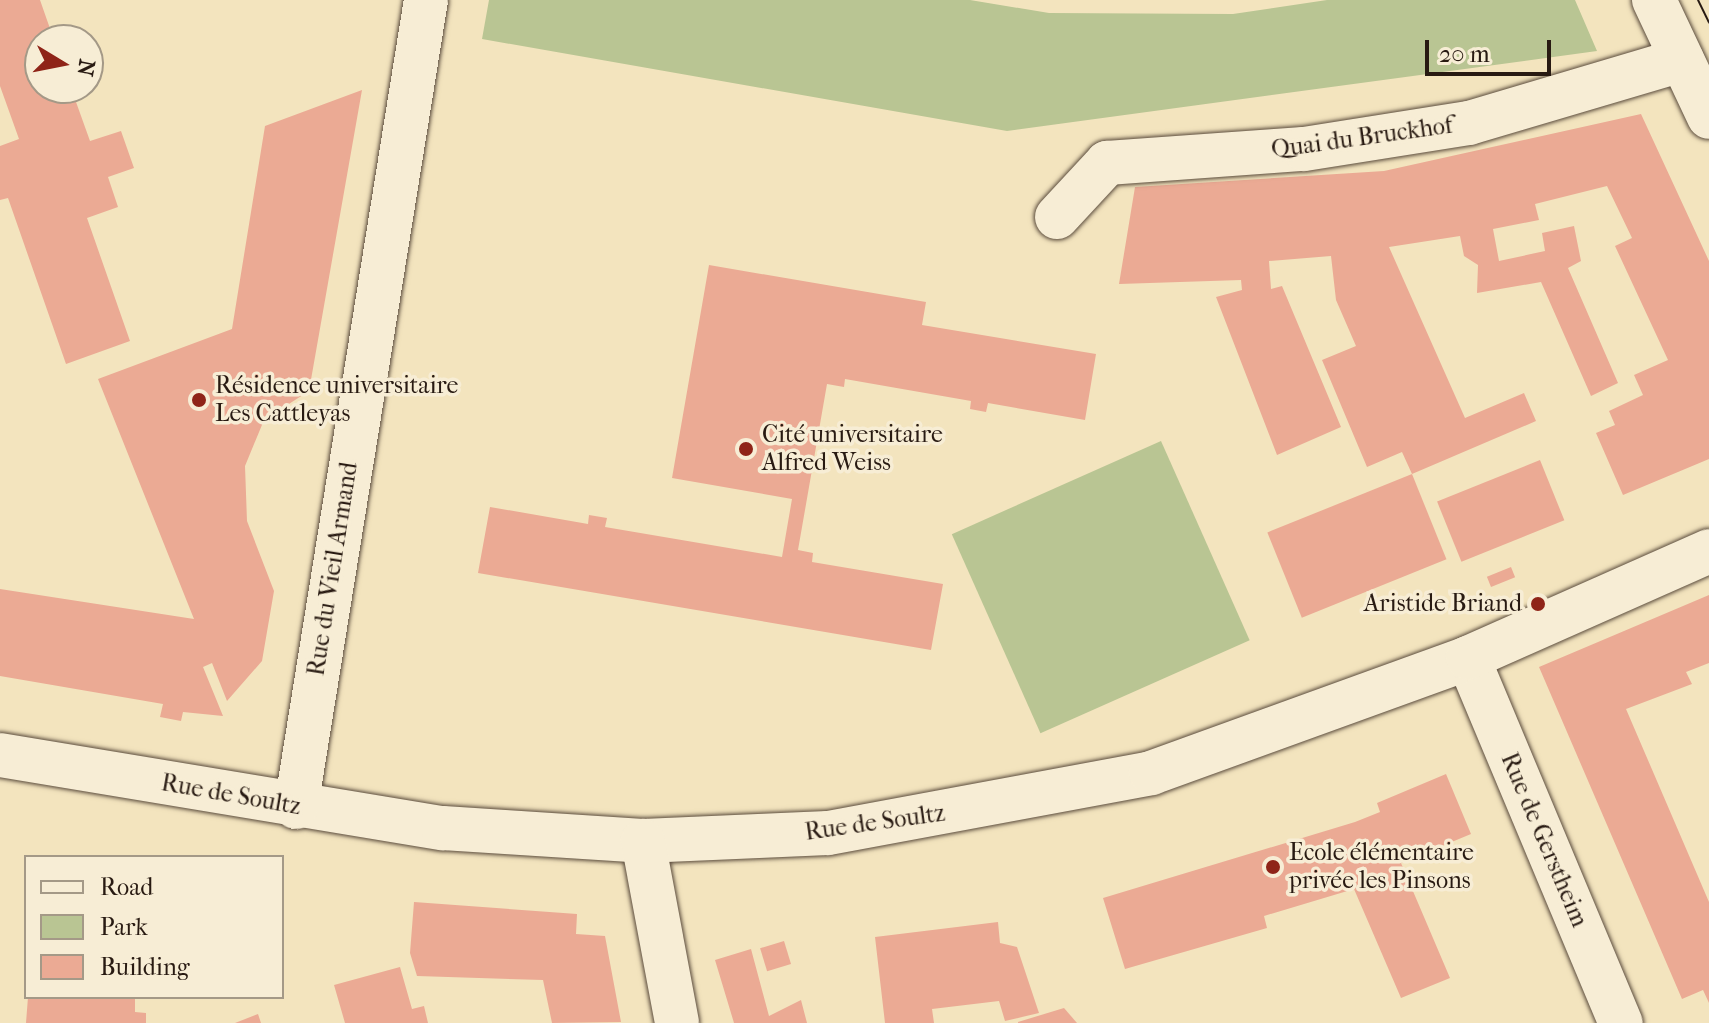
<!DOCTYPE html>
<meta charset="utf-8">
<style>
body{margin:0}
#map{position:relative;width:1709px;height:1023px;overflow:hidden;background:#f3e4be;font-family:"IM FELL French Canon",serif}
div>[style]{position:absolute}
.green>*{inset:0;background:#b9c593;transform-origin:0 0}
.building>*{inset:0;background:#ebaa94;transform-origin:0 0}
.roads{filter:drop-shadow(0 0 2px #5b4c3d) drop-shadow(0 0 2px #5b4c3d)}
.minor>*{height:44px;margin:-22px;padding:0 22px;transform-origin:22px;border-radius:22px;background:#f7edd5}
.secondary>*{height:44px;margin:-22px;padding:0 22px;transform-origin:22px;border-radius:22px;background:#f7edd5}
.tram>*{height:2px;margin:-1px;padding:0 1px;transform-origin:1px;border-radius:1px;background:#281a12}
.dots>*{width:22px;height:22px;translate:-50% -50%;box-sizing:border-box;border:4px solid #f7edd5;border-radius:50%}
span{translate:-50% -50%;white-space:nowrap;text-align:center;line-height:1.15;-webkit-text-stroke:7px #f7edd5;paint-order:stroke}
.street-label{font-size:24px;color:#281a12}
.poi-label{font-size:24px;color:#281a12}
.left{translate:0 -50%;text-align:left}
.right{translate:-100% -50%;text-align:right}
.legend{position:absolute;left:24px;top:855px;width:260px;height:144px;box-sizing:border-box;background:#f7edd5;border:2px solid #a49987;margin:0;padding:10px 14px;list-style:none;font-size:24px;color:#281a12}
.legend li{display:flex;align-items:center;gap:16px;height:40px}
.legend b{width:40px;border:2px solid #a49987}
.north{position:absolute;left:24px;top:24px;width:80px;height:80px;box-sizing:border-box;background:#f7edd5;border:2px solid #a49987;border-radius:50%;rotate:100deg;font-size:22px;font-weight:700;line-height:32px;text-align:center;color:#281a12}
.north::after{content:'';display:block;margin:auto;width:28px;height:36px;background:#8f2418;clip-path:polygon(50% 0,100% 100%,50% 72%,0 100%)}
.scale{position:absolute;left:1425px;top:40px;width:126px;height:36px;box-sizing:border-box;border:4px solid #281a12;border-top:0;padding-left:10px;font-size:24px;line-height:28px;white-space:nowrap;color:#281a12;-webkit-text-stroke:6px #f7edd5;paint-order:stroke}
</style>
<div id="map">
<div class="green">
<i style="clip-path:polygon(489px 0,970px 0,1049px 13px,1233px 14px,1327px 0,1575px 0,1597px 51px,1007px 131px,482px 39px)"></i>
<i style="left:1161px;top:441px;width:218px;height:229px;rotate:66deg"></i>
</div>
<div class="building">
<i style="clip-path:polygon(0 0,40px 0,54px 40px,40px 40px,40px 88px,71px 88px,90px 141px,121px 131px,134px 168px,108px 177px,118px 207px,87px 218px,130px 341px,66px 364px,8px 198px,0 200px,0 146px,19px 139px,0 86px)"></i>
<i style="clip-path:polygon(362px 90px,309px 391px,264px 420px,245px 466px,247px 521px,274px 591px,262px 661px,227px 701px,212px 663px,203px 667px,223px 716px,183px 712px,181px 721px,160px 717px,163px 704px,0 676px,0 589px,194px 619px,98px 379px,232px 329px,265px 126px)"></i>
<i style="clip-path:polygon(1641px 114px,1709px 261px,1709px 459px,1623px 495px,1596px 433px,1615px 425px,1609px 411px,1643px 395px,1634px 375px,1668px 360px,1615px 246px,1632px 238px,1607px 186px,1535px 204px,1539px 220px,1493px 229px,1499px 261px,1545px 251px,1542px 233px,1574px 226px,1581px 261px,1568px 268px,1618px 383px,1591px 396px,1541px 282px,1477px 293px,1478px 265px,1464px 256px,1460px 236px,1389px 247px,1465px 418px,1524px 393px,1536px 421px,1412px 474px,1402px 452px,1367px 467px,1322px 360px,1356px 346px,1336px 300px,1331px 256px,1269px 261px,1271px 289px,1282px 286px,1341px 427px,1277px 455px,1216px 297px,1242px 290px,1241px 280px,1119px 284px,1135px 187px,1384px 171px)"></i>
<i style="clip-path:polygon(709px 265px,926px 302px,922px 325px,1096px 354px,1085px 420px,988px 403px,986px 412px,970px 409px,971px 401px,845px 379px,844px 387px,827px 384px,798px 550px,813px 553px,812px 562px,943px 584px,931px 650px,478px 573px,490px 507px,588px 524px,589px 515px,607px 518px,605px 527px,782px 557px,792px 499px,672px 478px)"></i>
<i style="left:1540px;top:460px;width:65px;height:111px;rotate:68deg"></i>
<i style="left:1412px;top:474px;width:92px;height:156px;rotate:68deg"></i>
<i style="left:1511px;top:567px;width:11px;height:26px;rotate:68deg"></i>
<i style="clip-path:polygon(1709px 595px,1709px 663px,1686px 672px,1692px 684px,1626px 709px,1709px 902px,1709px 1003px,1703px 990px,1682px 999px,1539px 667px)"></i>
<i style="clip-path:polygon(1446px 774px,1471px 834px,1401px 863px,1450px 978px,1401px 998px,1354px 889px,1264px 916px,1267px 928px,1125px 969px,1103px 898px,1355px 822px,1380px 812px,1377px 803px)"></i>
<i style="clip-path:polygon(414px 902px,577px 914px,576px 934px,605px 936px,621px 1022px,552px 1023px,543px 980px,417px 976px,410px 953px)"></i>
<i style="clip-path:polygon(998px 922px,1000px 943px,1017px 947px,1039px 1013px,1005px 1021px,999px 1001px,932px 1009px,934px 1023px,885px 1023px,875px 937px)"></i>
<i style="left:784px;top:941px;width:24px;height:25px;rotate:73deg"></i>
<i style="clip-path:polygon(751px 949px,769px 1016px,801px 1000px,807px 1023px,734px 1023px,715px 960px)"></i>
<i style="clip-path:polygon(400px 967px,412px 1009px,424px 1006px,428px 1023px,345px 1023px,334px 985px)"></i>
<i style="clip-path:polygon(28px 997px,135px 997px,135px 1012px,146px 1013px,146px 1023px,26px 1023px)"></i>
<i style="clip-path:polygon(1064px 1008px,1077px 1023px,1018px 1023px,1018px 1022px)"></i>
<i style="clip-path:polygon(258px 1014px,261px 1023px,235px 1023px)"></i>
</div>
<div class="roads">
<div class="minor">
<i style="left:1057px;top:217px;width:74px;rotate:-47.2deg"></i>
<i style="left:1107px;top:163px;width:197px;rotate:-4.1deg"></i>
<i style="left:1304px;top:149px;width:167px;rotate:-9deg"></i>
<i style="left:1469px;top:123px;width:222px;rotate:-16.5deg"></i>
<i style="left:1468px;top:658px;width:396px;rotate:67.3deg"></i>
<i style="left:0;top:755px;width:449px;rotate:9.4deg"></i>
<i style="left:443px;top:828px;width:200px;rotate:3.7deg"></i>
<i style="left:643px;top:841px;width:185px;rotate:-2.5deg"></i>
<i style="left:828px;top:833px;width:329px;rotate:-10.5deg"></i>
<i style="left:1151px;top:773px;width:337px;rotate:-19.9deg"></i>
<i style="left:1468px;top:658px;width:264px;rotate:-23.9deg"></i>
<i style="left:296px;top:807px;width:817px;rotate:-80.85deg"></i>
<i style="left:643px;top:841px;width:185px;rotate:79.4deg"></i>
</div>
<div class="secondary">
<i style="left:1654px;top:0;width:129px;rotate:64.8deg"></i>
</div>
</div>
<div class="tram">
<i style="left:1698px;top:0;width:25px;rotate:64deg"></i>
</div>
<div class="dots">
<i style="left:199px;top:400px;background:#8f2418"></i>
<i style="left:746px;top:449px;background:#8f2418"></i>
<i style="left:1538px;top:604px;background:#8f2418"></i>
<i style="left:1273px;top:867px;background:#8f2418"></i>
</div>
<div class="street-label">
<span style="left:1362px;top:138px;rotate:-8deg">Quai du Bruckhof</span>
<span style="left:333px;top:569px;rotate:-81deg">Rue du Vieil Armand</span>
<span style="left:231px;top:795px;rotate:10deg">Rue de Soultz</span>
<span style="left:875px;top:823px;rotate:-8deg">Rue de Soultz</span>
<span style="left:1544px;top:840px;rotate:67deg">Rue de Gerstheim</span>
</div>
<div class="poi-label">
<span class="left" style="left:215px;top:400px">Résidence universitaire<br>Les Cattleyas</span>
<span class="left" style="left:762px;top:449px">Cité universitaire<br>Alfred Weiss</span>
<span class="right" style="left:1522px;top:604px">Aristide Briand</span>
<span class="left" style="left:1289px;top:867px">Ecole élémentaire<br>privée les Pinsons</span>
</div>
<ul class="legend">
<li><b style="height:10px;background:#f7edd5"></b>Road</li>
<li><b style="height:22px;background:#b9c593"></b>Park</li>
<li><b style="height:22px;background:#ebaa94"></b>Building</li>
</ul>
<div class="north">N</div>
<div class="scale">20 m</div>
</div>
